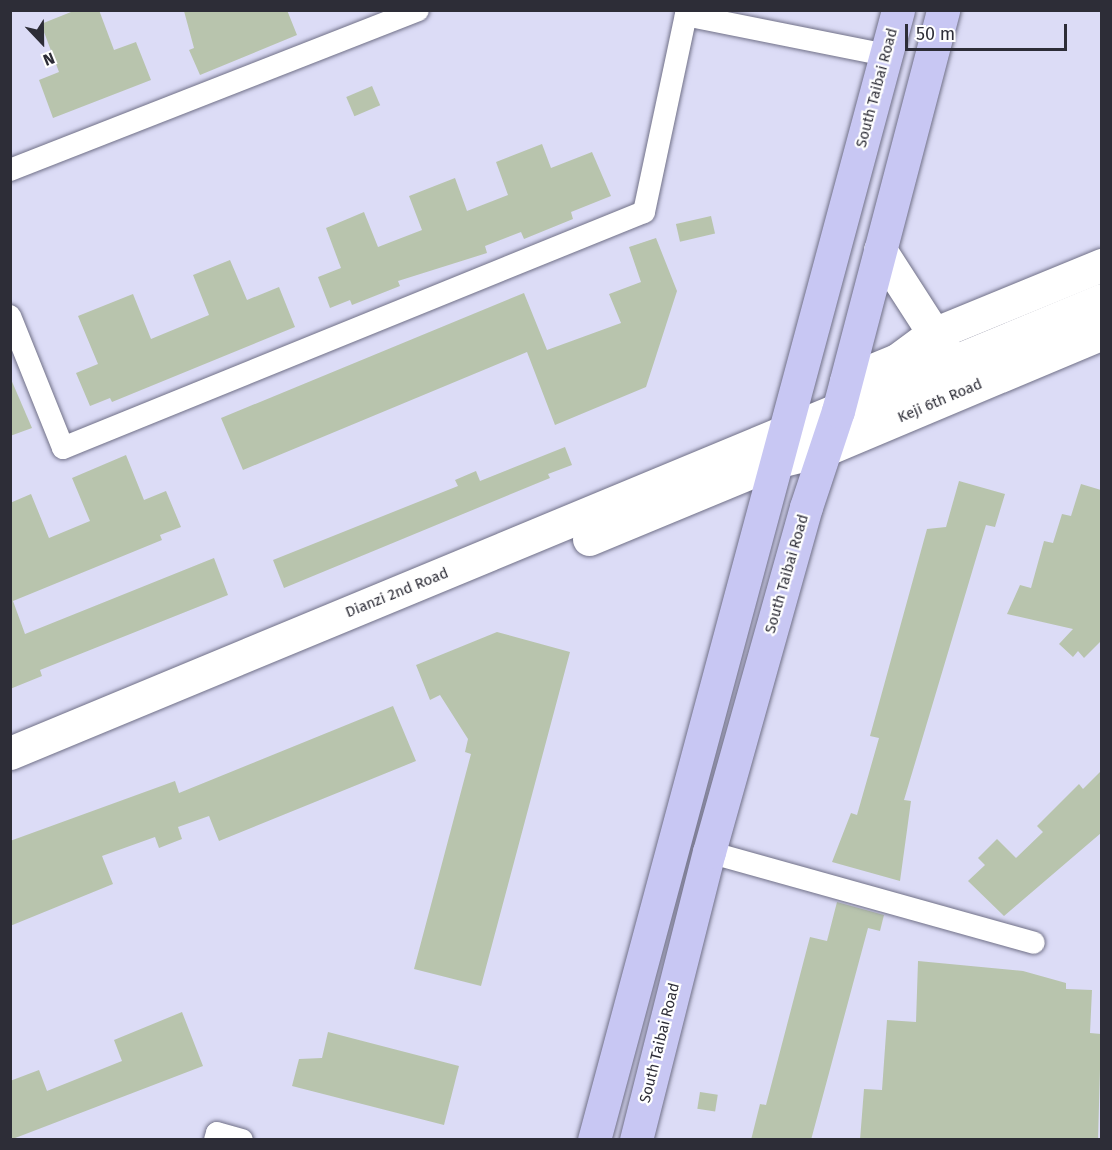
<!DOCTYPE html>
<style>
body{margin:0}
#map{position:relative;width:1112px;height:1150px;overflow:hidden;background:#dcdcf6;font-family:"Fira Sans",sans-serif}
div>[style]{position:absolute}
.building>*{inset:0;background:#b8c4ad;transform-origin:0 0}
.roads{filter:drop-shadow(0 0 2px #707087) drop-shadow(0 0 2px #707087)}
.street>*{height:22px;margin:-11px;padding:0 11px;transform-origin:11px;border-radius:11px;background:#fff}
.secondary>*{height:33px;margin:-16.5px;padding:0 16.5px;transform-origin:16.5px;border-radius:16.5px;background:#fff}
.primary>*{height:33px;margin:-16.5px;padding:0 16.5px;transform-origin:16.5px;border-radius:16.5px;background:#c8c7f3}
span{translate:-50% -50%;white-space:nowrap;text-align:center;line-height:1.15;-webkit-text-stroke:4.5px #fff;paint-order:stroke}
.street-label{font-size:15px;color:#2d2d37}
.frame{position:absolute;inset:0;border:12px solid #2d2d37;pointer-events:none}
.north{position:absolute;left:12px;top:12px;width:60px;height:60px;-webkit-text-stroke:4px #fff;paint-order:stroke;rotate:158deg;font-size:16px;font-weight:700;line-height:24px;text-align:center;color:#2d2d37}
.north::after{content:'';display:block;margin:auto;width:21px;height:27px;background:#2d2d37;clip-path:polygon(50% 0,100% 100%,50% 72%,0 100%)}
.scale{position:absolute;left:905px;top:24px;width:162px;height:27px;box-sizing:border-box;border:3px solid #2d2d37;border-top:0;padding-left:8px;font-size:18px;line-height:21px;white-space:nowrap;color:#2d2d37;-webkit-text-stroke:4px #fff;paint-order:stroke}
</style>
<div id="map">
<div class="building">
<i style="clip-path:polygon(76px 10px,99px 10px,114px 50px,136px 42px,151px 80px,53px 118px,39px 80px,59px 72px,41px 24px)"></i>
<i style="clip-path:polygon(287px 10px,297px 35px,200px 75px,189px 50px,194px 48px,184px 11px)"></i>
<i style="left:372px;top:86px;width:21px;height:28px;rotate:67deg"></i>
<i style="clip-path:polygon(542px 144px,551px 168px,592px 152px,611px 196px,571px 212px,573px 219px,524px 239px,521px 232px,485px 246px,487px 253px,398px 281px,400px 286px,352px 305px,350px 300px,330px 308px,318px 277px,341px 268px,326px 228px,364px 212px,378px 247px,422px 230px,409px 196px,455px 178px,467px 211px,508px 195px,496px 162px)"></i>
<i style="left:711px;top:216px;width:18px;height:36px;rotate:77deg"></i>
<i style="clip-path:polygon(656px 238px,677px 291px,646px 387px,555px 425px,527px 352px,243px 470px,221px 418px,524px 293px,547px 350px,621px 323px,609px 294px,641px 282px,629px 247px)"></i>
<i style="clip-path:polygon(230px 260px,247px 300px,279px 287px,295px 327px,112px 402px,110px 398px,90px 406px,76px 373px,98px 364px,78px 316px,133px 294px,151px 339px,209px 315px,193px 275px)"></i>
<i style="clip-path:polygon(10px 377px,32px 428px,10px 436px)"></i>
<i style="clip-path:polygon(565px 447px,572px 465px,548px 474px,550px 478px,284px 588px,273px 560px,458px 486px,455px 480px,476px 471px,480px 481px)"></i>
<i style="clip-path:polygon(126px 455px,144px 500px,166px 491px,181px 527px,160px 535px,162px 540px,13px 601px,25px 634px,214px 558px,228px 595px,40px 670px,42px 676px,10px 689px,10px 503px,31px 494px,49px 538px,90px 521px,72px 478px)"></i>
<i style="clip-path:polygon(959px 481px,1005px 494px,995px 527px,986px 525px,904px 800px,911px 801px,900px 881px,832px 862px,851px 813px,857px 815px,879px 738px,870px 736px,927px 529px,946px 527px)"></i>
<i style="clip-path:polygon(1081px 484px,1101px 490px,1101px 641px,1084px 658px,1078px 651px,1073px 657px,1059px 644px,1073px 629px,1007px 614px,1020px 585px,1031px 588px,1044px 541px,1053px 543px,1062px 514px,1071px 516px)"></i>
<i style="clip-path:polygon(497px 632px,570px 652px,481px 986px,414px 969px,471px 754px,465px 752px,468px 739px,440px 695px,430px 700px,416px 665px)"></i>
<i style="clip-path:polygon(393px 706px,416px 761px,219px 841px,209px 816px,178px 827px,182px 839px,159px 848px,155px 837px,102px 856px,113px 884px,10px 926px,10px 841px,175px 781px,179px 793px)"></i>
<i style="clip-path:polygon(1101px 771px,1101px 833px,1004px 916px,968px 881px,985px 865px,978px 858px,997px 839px,1016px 858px,1043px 832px,1037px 826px,1079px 784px,1083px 789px)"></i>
<i style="clip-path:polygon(837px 902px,884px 915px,880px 931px,868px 928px,811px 1140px,751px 1140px,760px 1104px,766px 1105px,810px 937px,827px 941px)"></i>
<i style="clip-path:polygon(918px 961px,1023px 971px,1066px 983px,1066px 989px,1092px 990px,1090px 1033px,1101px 1034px,1098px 1140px,860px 1140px,864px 1089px,882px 1090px,887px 1020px,916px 1022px)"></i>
<i style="clip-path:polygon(182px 1012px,203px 1066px,10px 1140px,10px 1081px,39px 1070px,47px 1091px,122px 1061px,114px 1040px)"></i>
<i style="clip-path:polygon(328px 1032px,459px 1066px,444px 1125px,292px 1086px,299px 1059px,322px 1058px)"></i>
<i style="left:700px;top:1092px;width:18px;height:17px;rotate:9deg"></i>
</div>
<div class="roads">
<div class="street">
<i style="left:686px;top:15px;width:204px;rotate:11.3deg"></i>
<i style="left:10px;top:170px;width:438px;rotate:-21.4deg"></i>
<i style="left:10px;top:316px;width:142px;rotate:68.1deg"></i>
<i style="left:63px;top:448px;width:627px;rotate:-22.11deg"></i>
<i style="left:644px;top:212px;width:207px;rotate:-78deg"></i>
<i style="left:709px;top:852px;width:337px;rotate:15.6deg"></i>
<i style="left:215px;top:1140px;width:7px;rotate:-74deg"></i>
<i style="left:217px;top:1133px;width:26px;rotate:16deg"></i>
</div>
<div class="secondary">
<i style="left:880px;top:250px;width:120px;rotate:57.2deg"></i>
<i style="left:846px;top:381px;width:55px;rotate:-22.4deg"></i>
<i style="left:897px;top:360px;width:42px;rotate:-36.3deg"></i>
<i style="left:931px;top:335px;width:185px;rotate:-22.3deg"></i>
<i style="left:589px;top:539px;width:201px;rotate:-22.5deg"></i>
<i style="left:775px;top:462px;width:50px;rotate:-13.8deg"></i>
<i style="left:824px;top:450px;width:302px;rotate:-22.8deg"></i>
<i style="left:10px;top:753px;width:1182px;rotate:-22.53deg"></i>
</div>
<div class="primary">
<i style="left:594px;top:1140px;width:1170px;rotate:-74.94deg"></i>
<i style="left:636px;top:1140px;width:297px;rotate:-75.8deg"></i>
<i style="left:709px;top:852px;width:358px;rotate:-74.3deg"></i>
<i style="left:806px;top:507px;width:101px;rotate:-71.6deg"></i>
<i style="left:838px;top:411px;width:415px;rotate:-75.3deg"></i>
</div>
</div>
<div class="street-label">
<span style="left:877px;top:88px;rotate:-75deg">South Taibai Road</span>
<span style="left:940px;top:401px;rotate:-23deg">Keji 6th Road</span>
<span style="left:787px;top:574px;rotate:-74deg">South Taibai Road</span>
<span style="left:397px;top:593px;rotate:-22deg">Dianzi 2nd Road</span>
<span style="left:660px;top:1043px;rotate:-76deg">South Taibai Road</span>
</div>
<div class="frame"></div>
<div class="north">N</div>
<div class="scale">50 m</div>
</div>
